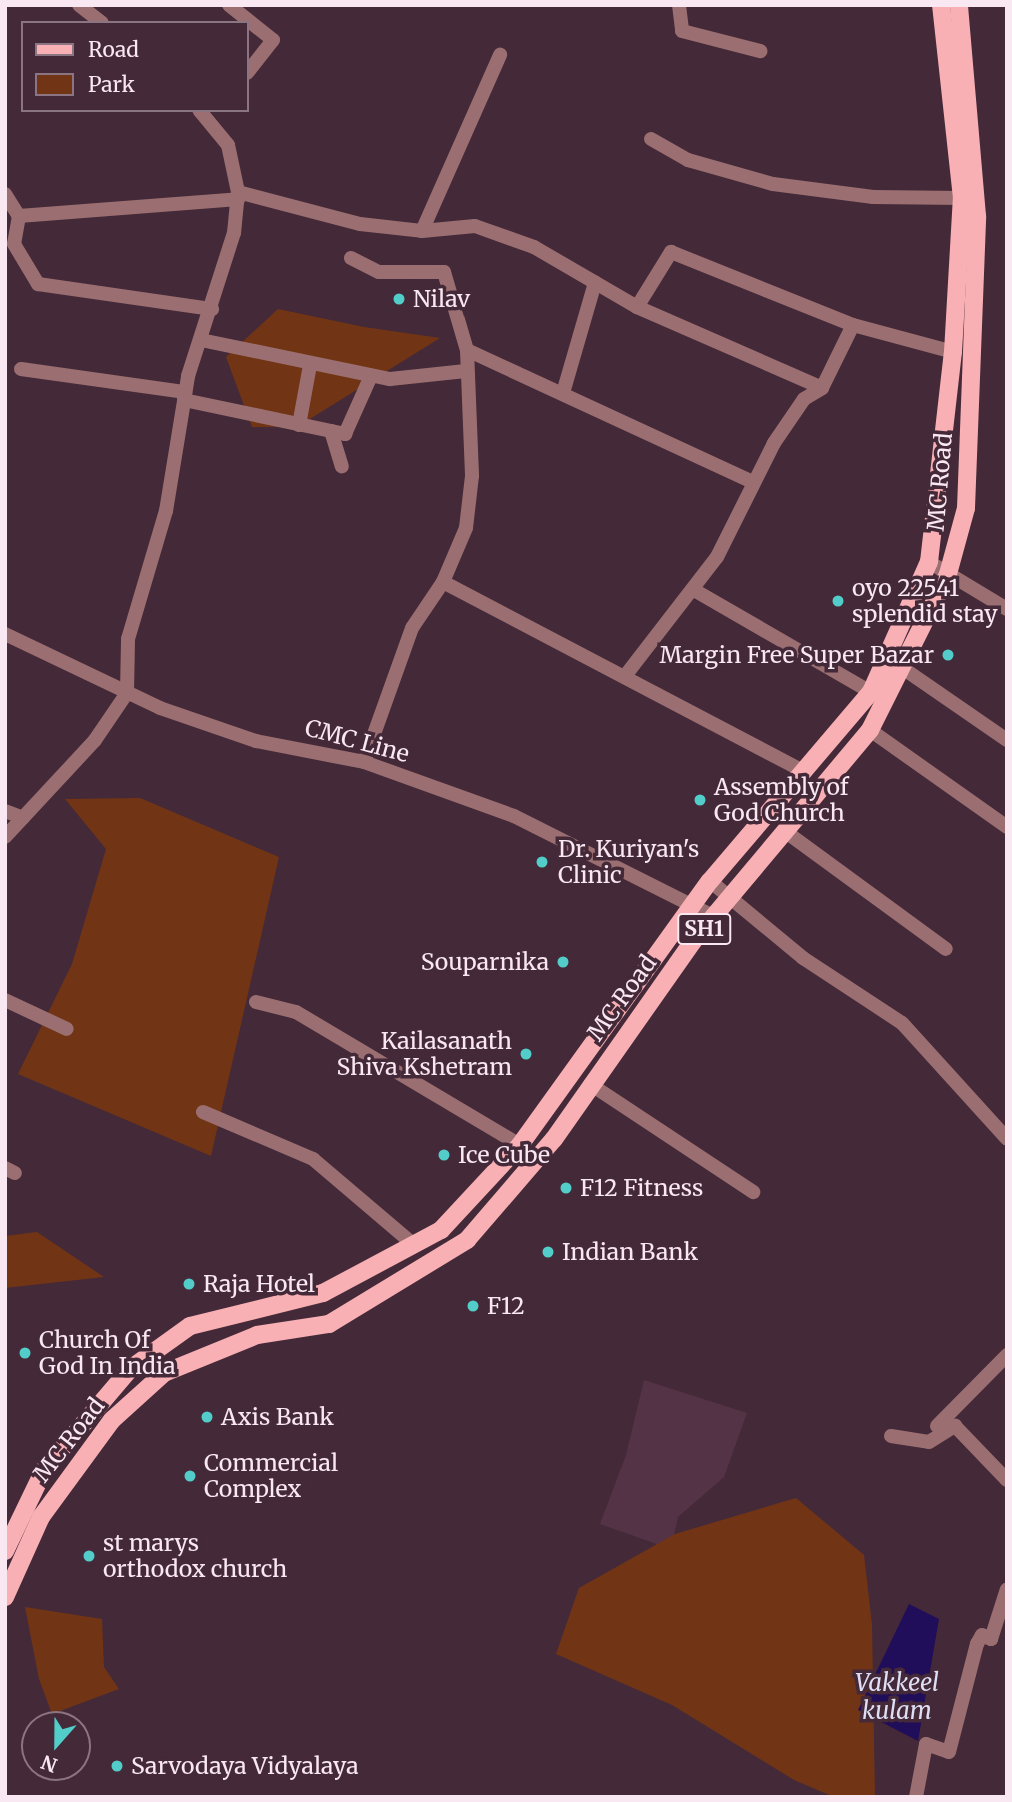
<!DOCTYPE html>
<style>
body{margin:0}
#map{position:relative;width:1012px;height:1802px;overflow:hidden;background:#442938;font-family:Merriweather,serif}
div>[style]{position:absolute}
.built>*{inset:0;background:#543346}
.green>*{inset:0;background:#713515}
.water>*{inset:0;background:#200e5a}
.street>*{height:14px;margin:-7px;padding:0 7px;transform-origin:7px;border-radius:7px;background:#9b6f71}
.primary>*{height:18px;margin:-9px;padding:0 9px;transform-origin:9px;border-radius:9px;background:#f8b0b4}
.dots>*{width:19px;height:19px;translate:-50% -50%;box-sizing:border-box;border:4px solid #442938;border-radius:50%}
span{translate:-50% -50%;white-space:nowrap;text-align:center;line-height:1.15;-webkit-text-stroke:7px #442938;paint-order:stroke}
.shield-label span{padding:2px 5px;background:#442938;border:2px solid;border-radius:5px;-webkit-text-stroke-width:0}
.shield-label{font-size:21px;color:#f9e7f1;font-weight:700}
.poi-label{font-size:23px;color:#f9e7f1}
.left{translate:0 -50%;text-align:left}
.right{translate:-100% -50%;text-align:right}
.street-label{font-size:23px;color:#f9e7f1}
.water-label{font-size:24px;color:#dedff5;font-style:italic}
.frame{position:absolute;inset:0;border:7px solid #f9e7f1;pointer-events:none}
.legend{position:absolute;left:21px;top:21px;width:228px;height:91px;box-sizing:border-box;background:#442938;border:2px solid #8c7582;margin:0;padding:9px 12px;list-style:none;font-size:21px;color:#f9e7f1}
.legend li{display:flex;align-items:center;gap:14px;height:35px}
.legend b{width:35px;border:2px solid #8c7582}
.north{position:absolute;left:21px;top:1711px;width:70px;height:70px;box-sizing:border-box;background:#442938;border:2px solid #8c7582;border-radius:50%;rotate:201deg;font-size:19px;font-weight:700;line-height:28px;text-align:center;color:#f9e7f1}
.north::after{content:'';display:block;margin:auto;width:24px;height:32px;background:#53cdc9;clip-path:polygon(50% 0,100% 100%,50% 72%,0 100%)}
</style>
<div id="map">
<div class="built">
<i style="clip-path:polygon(644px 1380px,747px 1413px,724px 1477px,678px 1517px,671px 1549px,600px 1524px,626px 1455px)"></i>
</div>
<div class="green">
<i style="clip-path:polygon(278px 309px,364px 327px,440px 338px,297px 427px,252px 427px,226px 357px)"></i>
<i style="clip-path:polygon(140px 798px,279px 857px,211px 1156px,18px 1074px,72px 964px,106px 849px,65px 799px)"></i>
<i style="clip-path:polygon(37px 1232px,104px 1277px,5px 1288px,5px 1236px)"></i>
<i style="clip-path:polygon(796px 1498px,864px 1555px,872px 1625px,875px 1797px,834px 1797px,794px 1780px,672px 1705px,556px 1654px,579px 1588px,675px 1534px)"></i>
<i style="clip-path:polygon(25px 1607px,102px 1619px,104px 1667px,119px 1689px,52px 1714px,39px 1679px)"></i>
</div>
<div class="water">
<i style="clip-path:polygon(909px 1604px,939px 1619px,918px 1741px,858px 1710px)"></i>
</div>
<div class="street">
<i style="left:79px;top:5px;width:29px;rotate:38deg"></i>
<i style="left:229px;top:5px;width:56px;rotate:38.5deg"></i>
<i style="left:273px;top:40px;width:42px;rotate:128.2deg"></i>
<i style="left:679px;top:5px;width:26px;rotate:83deg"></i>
<i style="left:682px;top:31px;width:81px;rotate:14.4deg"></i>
<i style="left:651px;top:139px;width:43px;rotate:29.6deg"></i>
<i style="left:688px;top:160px;width:88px;rotate:15.8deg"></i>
<i style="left:773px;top:184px;width:101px;rotate:7.4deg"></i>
<i style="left:873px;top:197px;width:89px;rotate:0.6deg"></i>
<i style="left:238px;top:192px;width:126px;rotate:14.7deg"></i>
<i style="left:360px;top:224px;width:62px;rotate:6.4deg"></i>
<i style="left:422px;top:231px;width:53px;rotate:-5.4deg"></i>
<i style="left:475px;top:226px;width:63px;rotate:19.6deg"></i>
<i style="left:534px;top:247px;width:119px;rotate:30.2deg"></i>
<i style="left:637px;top:307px;width:65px;rotate:-58.3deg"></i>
<i style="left:671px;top:252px;width:196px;rotate:21.9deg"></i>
<i style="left:853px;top:325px;width:104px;rotate:15.1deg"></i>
<i style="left:5px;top:194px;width:26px;rotate:58deg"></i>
<i style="left:19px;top:216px;width:28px;rotate:100deg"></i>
<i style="left:14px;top:244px;width:47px;rotate:59deg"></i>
<i style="left:38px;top:284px;width:176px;rotate:8.2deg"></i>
<i style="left:19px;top:216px;width:220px;rotate:-4.4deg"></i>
<i style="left:422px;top:231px;width:193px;rotate:-66.1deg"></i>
<i style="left:351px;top:258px;width:31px;rotate:27deg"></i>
<i style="left:379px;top:272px;width:65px"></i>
<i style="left:444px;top:272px;width:81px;rotate:73.6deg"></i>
<i style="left:467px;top:350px;width:126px;rotate:87.7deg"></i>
<i style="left:472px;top:476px;width:52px;rotate:96.6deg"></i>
<i style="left:466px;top:528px;width:59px;rotate:113.1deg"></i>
<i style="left:443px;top:582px;width:55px;rotate:124deg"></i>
<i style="left:412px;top:628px;width:142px;rotate:109.7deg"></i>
<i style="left:637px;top:307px;width:202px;rotate:23.6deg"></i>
<i style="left:201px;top:340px;width:193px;rotate:11.7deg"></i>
<i style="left:390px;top:379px;width:76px;rotate:-6deg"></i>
<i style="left:467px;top:350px;width:315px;rotate:24.8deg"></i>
<i style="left:21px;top:369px;width:166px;rotate:8deg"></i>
<i style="left:563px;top:393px;width:115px;rotate:-73.8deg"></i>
<i style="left:184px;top:400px;width:165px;rotate:11.9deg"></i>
<i style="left:345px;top:434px;width:64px;rotate:-65.9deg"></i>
<i style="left:299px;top:425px;width:61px;rotate:-79.6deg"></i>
<i style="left:331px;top:431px;width:37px;rotate:73deg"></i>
<i style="left:929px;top:562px;width:91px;rotate:31.1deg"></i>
<i style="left:443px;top:582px;width:409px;rotate:27.7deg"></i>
<i style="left:694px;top:590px;width:204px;rotate:30deg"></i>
<i style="left:5px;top:634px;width:172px;rotate:25.5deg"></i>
<i style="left:160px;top:708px;width:102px;rotate:19deg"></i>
<i style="left:256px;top:741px;width:110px;rotate:11deg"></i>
<i style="left:364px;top:762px;width:159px;rotate:19.8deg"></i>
<i style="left:514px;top:816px;width:225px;rotate:26.7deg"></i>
<i style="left:904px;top:669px;width:125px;rotate:34.6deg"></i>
<i style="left:625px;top:676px;width:150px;rotate:-52.3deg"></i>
<i style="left:717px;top:557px;width:127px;rotate:-63.4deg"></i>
<i style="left:774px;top:443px;width:53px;rotate:-55.7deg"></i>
<i style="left:804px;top:399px;width:21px;rotate:-31deg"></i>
<i style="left:822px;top:388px;width:70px;rotate:-63.8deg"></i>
<i style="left:870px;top:730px;width:168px;rotate:35.3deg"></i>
<i style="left:5px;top:811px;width:19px;rotate:21deg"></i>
<i style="left:786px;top:832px;width:198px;rotate:36.2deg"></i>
<i style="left:5px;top:837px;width:132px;rotate:-47.1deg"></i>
<i style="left:95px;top:740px;width:57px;rotate:-55.8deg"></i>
<i style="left:127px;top:693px;width:54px;rotate:-88.9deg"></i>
<i style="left:128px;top:639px;width:134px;rotate:-73.5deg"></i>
<i style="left:166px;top:511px;width:137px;rotate:-80.7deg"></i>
<i style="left:188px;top:376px;width:150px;rotate:-72.2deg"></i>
<i style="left:234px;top:233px;width:41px;rotate:-84.4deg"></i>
<i style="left:238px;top:192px;width:48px;rotate:-102deg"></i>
<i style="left:228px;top:145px;width:45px;rotate:-129.6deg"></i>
<i style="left:710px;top:881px;width:121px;rotate:39.6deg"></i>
<i style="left:803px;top:958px;width:118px;rotate:33.3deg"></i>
<i style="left:902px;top:1023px;width:156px;rotate:47.8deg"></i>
<i style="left:5px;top:1000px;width:68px;rotate:25.1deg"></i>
<i style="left:256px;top:1002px;width:41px;rotate:14deg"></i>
<i style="left:296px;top:1012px;width:261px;rotate:30.7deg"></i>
<i style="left:590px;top:1084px;width:196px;rotate:33.5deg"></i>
<i style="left:203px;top:1112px;width:120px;rotate:23.1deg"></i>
<i style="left:313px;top:1159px;width:133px;rotate:40.4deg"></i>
<i style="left:5px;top:1168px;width:11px;rotate:27deg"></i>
<i style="left:937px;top:1426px;width:100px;rotate:-45.4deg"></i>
<i style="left:891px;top:1436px;width:38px;rotate:9deg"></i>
<i style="left:929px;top:1442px;width:31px;rotate:-32deg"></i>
<i style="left:955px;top:1426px;width:75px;rotate:46.1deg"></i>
<i style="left:916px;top:1797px;width:54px;rotate:-79.3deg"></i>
<i style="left:926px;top:1744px;width:24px;rotate:19deg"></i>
<i style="left:949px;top:1752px;width:112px;rotate:-75.5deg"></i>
<i style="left:977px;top:1644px;width:10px;rotate:-61deg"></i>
<i style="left:982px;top:1635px;width:10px;rotate:24deg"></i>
<i style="left:991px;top:1639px;width:52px;rotate:-72.3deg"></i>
</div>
<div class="primary">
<i style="left:5px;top:1551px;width:90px;rotate:-64.3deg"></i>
<i style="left:44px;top:1470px;width:133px;rotate:-49.6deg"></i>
<i style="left:130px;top:1369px;width:74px;rotate:-35.6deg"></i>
<i style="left:190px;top:1326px;width:137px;rotate:-13.9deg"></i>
<i style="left:323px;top:1293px;width:134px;rotate:-28.1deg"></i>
<i style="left:441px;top:1230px;width:116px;rotate:-47.1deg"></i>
<i style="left:520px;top:1145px;width:325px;rotate:-54.3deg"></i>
<i style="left:710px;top:881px;width:248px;rotate:-49.6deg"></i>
<i style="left:871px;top:692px;width:142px;rotate:-66deg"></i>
<i style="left:929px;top:562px;width:211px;rotate:-83.5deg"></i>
<i style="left:953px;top:352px;width:154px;rotate:-86.7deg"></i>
<i style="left:962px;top:198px;width:194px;rotate:-96.2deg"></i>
<i style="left:5px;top:1597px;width:88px;rotate:-65.8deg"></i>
<i style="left:41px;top:1517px;width:120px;rotate:-53.8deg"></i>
<i style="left:112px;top:1420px;width:70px;rotate:-42.1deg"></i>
<i style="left:164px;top:1373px;width:100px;rotate:-22.2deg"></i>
<i style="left:257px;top:1335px;width:73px;rotate:-8.7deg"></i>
<i style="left:329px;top:1324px;width:162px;rotate:-31.3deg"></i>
<i style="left:467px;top:1240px;width:133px;rotate:-49.3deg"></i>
<i style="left:554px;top:1139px;width:242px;rotate:-54.9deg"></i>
<i style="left:693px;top:941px;width:275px;rotate:-50deg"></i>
<i style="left:870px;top:730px;width:174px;rotate:-63.4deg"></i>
<i style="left:948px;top:574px;width:68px;rotate:-74.7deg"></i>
<i style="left:966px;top:508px;width:292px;rotate:-87.8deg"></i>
<i style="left:977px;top:216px;width:212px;rotate:-94.9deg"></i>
</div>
<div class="dots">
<i style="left:399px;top:299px;background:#53cdc9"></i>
<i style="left:838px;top:601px;background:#53cdc9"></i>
<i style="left:948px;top:655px;background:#53cdc9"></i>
<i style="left:700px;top:800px;background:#53cdc9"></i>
<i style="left:542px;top:862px;background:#53cdc9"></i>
<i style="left:563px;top:962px;background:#53cdc9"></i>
<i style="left:526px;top:1054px;background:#53cdc9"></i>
<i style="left:444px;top:1155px;background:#53cdc9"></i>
<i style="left:566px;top:1188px;background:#53cdc9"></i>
<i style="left:548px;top:1252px;background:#53cdc9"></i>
<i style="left:189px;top:1284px;background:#53cdc9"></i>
<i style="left:473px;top:1306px;background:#53cdc9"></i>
<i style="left:25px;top:1353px;background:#53cdc9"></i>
<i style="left:207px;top:1417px;background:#53cdc9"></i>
<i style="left:190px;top:1476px;background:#53cdc9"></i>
<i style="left:89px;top:1556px;background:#53cdc9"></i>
<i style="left:117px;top:1766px;background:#53cdc9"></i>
</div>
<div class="shield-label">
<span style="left:704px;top:929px">SH1</span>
</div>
<div class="poi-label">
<span class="left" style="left:413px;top:299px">Nilav</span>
<span class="left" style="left:852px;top:601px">oyo 22541<br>splendid stay</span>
<span class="right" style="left:934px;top:655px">Margin Free Super Bazar</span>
<span class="left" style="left:714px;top:800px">Assembly of<br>God Church</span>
<span class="left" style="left:558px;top:862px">Dr. Kuriyan's<br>Clinic</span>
<span class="right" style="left:549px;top:962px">Souparnika</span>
<span class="right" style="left:512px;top:1054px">Kailasanath<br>Shiva Kshetram</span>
<span class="left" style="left:458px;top:1155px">Ice Cube</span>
<span class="left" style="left:580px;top:1188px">F12 Fitness</span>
<span class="left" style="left:562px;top:1252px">Indian Bank</span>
<span class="left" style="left:203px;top:1284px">Raja Hotel</span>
<span class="left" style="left:487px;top:1306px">F12</span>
<span class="left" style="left:39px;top:1353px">Church Of<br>God In India</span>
<span class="left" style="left:221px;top:1417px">Axis Bank</span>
<span class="left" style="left:204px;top:1476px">Commercial<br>Complex</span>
<span class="left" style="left:103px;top:1556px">st marys<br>orthodox church</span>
<span class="left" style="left:131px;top:1766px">Sarvodaya Vidyalaya</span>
</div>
<div class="street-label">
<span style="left:940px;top:482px;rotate:-85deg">MC Road</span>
<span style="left:357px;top:741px;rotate:15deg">CMC Line</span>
<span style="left:622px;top:998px;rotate:-54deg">MC Road</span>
<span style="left:69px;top:1440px;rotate:-52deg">MC Road</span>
</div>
<div class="water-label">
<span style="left:897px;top:1697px">Vakkeel<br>kulam</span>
</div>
<div class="frame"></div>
<ul class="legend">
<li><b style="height:9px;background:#f8b0b4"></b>Road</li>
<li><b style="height:19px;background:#713515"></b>Park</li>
</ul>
<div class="north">N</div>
</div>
